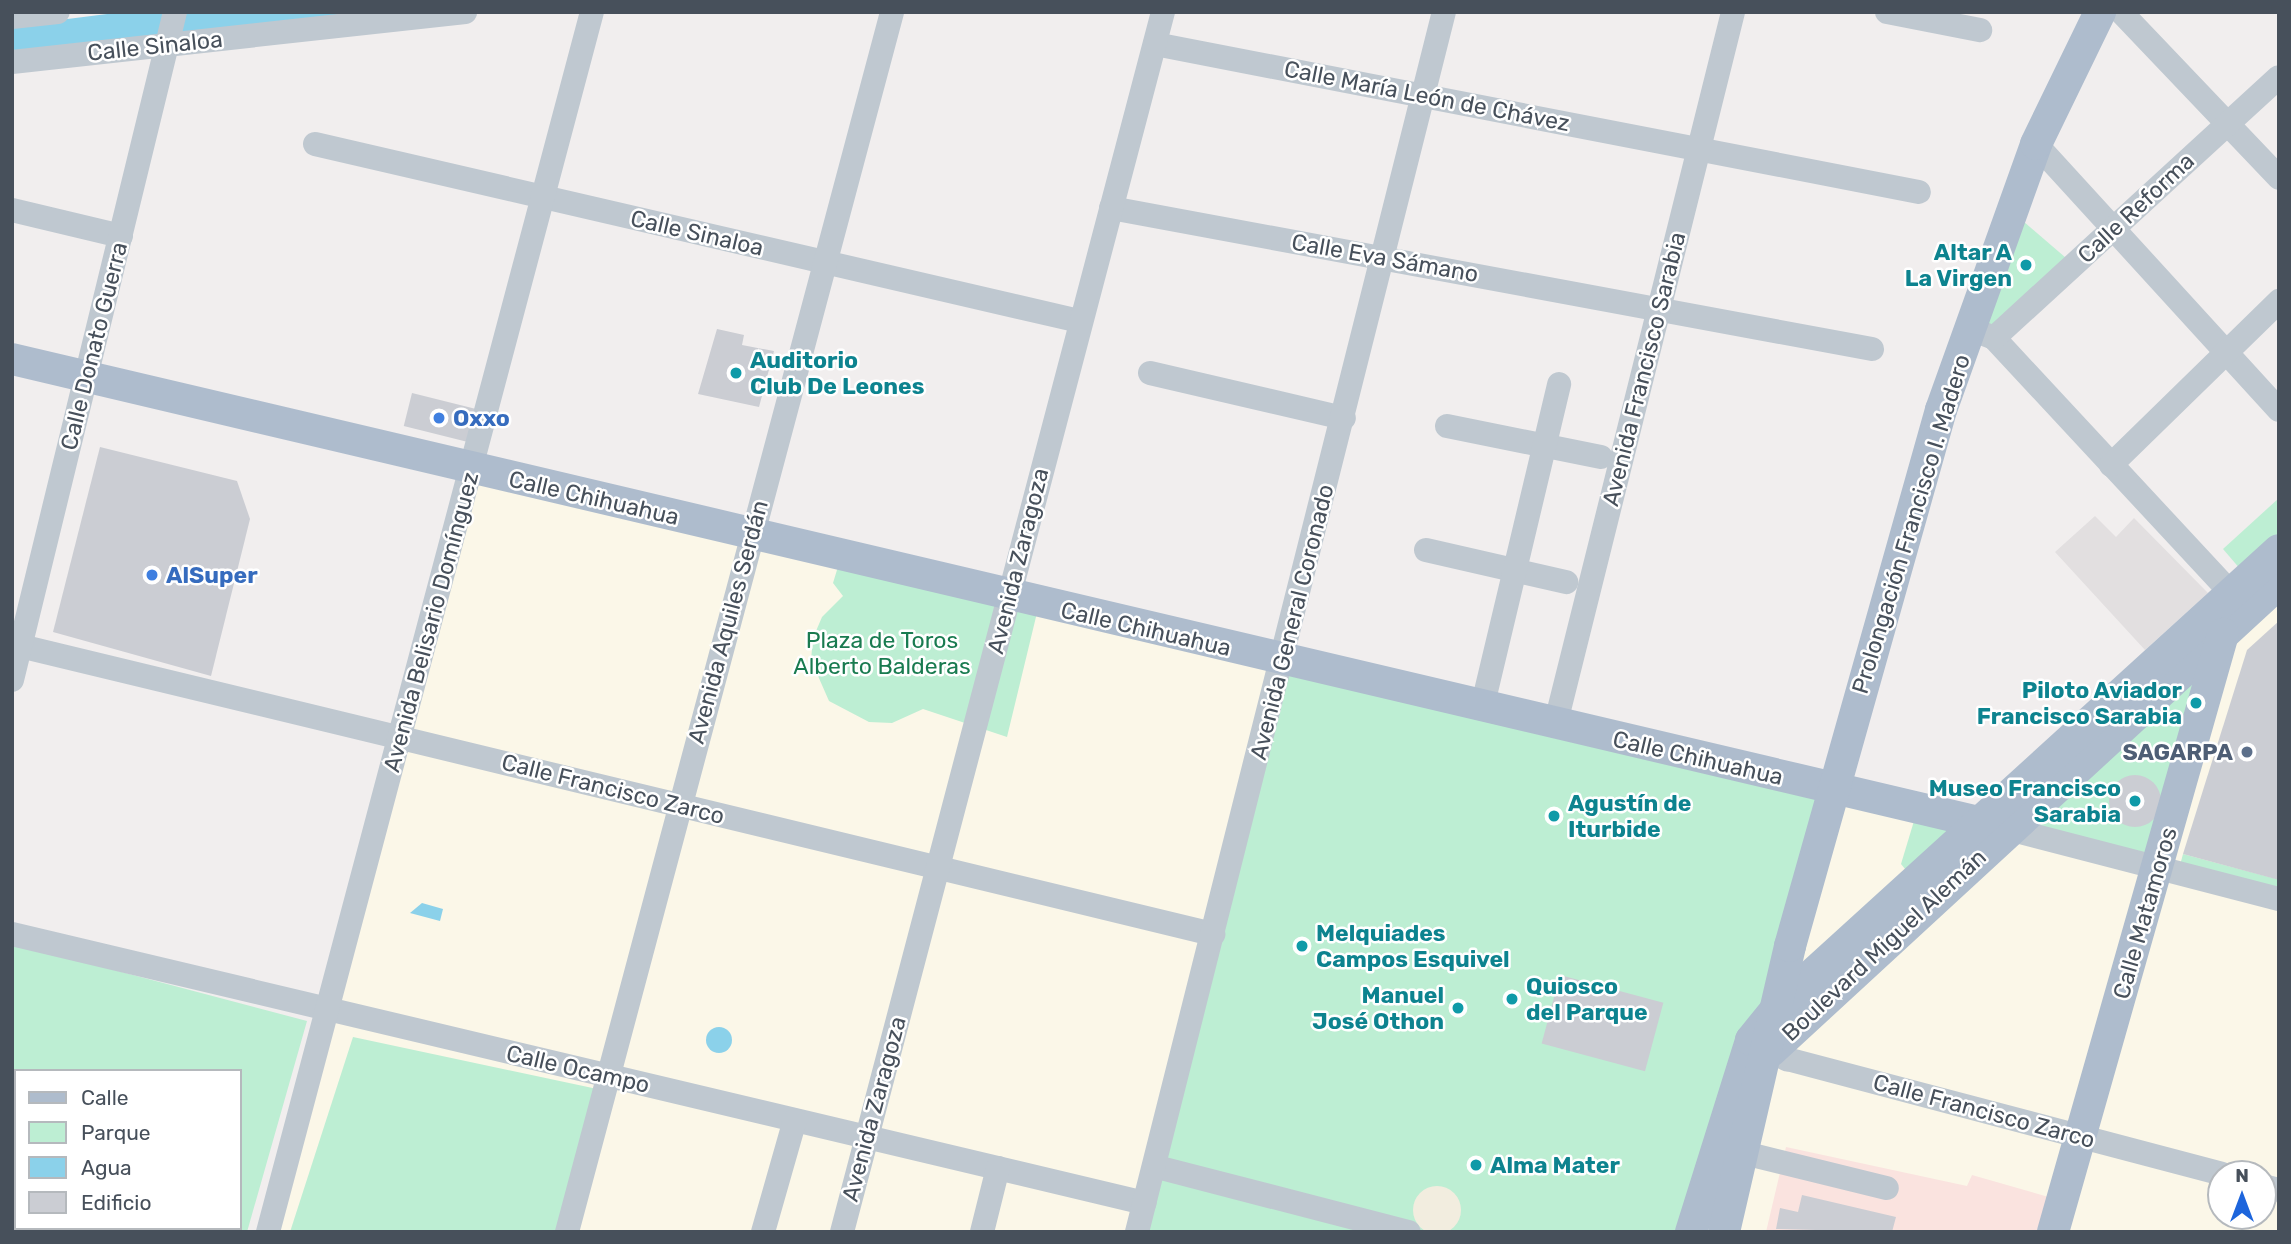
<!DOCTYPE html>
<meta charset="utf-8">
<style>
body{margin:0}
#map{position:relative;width:2291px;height:1244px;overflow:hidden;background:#f1eeee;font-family:Rubik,sans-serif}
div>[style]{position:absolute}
.commercial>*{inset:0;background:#fbf7e8}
.education>*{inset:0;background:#e2dfe0}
.medical>*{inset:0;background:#fae3df}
.green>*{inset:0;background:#bdeed3;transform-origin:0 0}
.sand>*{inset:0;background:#f2eddf}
.round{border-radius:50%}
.water>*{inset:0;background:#8bd1ea}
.building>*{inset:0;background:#cbcdd3;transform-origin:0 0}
.minor>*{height:24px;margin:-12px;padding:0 12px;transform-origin:12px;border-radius:12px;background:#bfc8d0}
.major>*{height:32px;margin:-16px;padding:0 16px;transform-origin:16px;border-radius:16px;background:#aebccd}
.dots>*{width:19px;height:19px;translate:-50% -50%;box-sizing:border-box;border:4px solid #fff;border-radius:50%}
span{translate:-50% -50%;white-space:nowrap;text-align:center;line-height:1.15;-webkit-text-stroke:5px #fff;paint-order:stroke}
.street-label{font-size:23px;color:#47505b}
.culture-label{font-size:23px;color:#0d838f;font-weight:700}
.right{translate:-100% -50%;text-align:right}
.left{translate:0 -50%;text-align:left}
.shop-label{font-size:23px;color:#366cbe;font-weight:700}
.park-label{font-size:23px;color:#197b50}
.service-label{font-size:23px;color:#4e5e75;font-weight:700}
.frame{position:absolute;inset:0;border:14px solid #47505b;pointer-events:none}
.legend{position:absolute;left:14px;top:1069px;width:228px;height:161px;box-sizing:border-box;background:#fff;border:2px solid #b5b9bd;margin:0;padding:9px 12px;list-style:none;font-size:21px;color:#47505b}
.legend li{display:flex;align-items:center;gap:14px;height:35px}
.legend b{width:35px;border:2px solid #b5b9bd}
.north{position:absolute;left:2207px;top:1160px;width:70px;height:70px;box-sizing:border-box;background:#fff;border:2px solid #b5b9bd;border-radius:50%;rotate:0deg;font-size:19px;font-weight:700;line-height:28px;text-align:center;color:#47505b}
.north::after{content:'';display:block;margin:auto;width:24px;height:32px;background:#1d65dc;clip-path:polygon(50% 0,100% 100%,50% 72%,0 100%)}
</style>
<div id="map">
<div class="commercial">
<i style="clip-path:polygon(evenodd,462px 476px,2025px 834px,2279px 602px,2279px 1232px,262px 1232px,462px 476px,2221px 1174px,2263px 1174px,2263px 1216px,2221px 1216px,2221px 1174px)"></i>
</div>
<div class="education">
<i style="clip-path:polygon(2095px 516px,2116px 537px,2134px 518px,2208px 593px,2145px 650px,2055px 552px)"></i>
</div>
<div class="medical">
<i style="clip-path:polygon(1786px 1147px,1967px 1186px,1972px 1175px,2052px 1198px,2043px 1232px,1766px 1232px)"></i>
</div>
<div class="green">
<i style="clip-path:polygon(2009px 209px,2080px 270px,2003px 344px,1967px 327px)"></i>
<i style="clip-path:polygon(2279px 498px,2279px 547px,2247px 577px,2223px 549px)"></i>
<i style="clip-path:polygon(844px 547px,1042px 592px,1007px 737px,923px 709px,892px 723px,869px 722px,829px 701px,811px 660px,813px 638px,822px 617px,843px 596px,833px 583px)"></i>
<i style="clip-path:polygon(2223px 634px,2155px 866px,2012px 829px)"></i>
<i style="clip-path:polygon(1286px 658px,1842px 792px,1705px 1232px,1413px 1232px,1160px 1167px)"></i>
<i style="clip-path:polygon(1917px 811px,1979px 827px,1918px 885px,1901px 864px)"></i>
<i style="left:2183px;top:854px;width:99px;height:17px;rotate:15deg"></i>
<i style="clip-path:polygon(12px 943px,307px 1021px,247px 1232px,25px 1228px,240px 1228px,240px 1071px,16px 1071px,12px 1225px)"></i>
<i style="clip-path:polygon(353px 1037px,602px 1090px,565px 1232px,290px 1232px)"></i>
<i style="clip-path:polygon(1160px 1169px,1396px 1232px,1144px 1232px)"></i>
</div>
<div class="sand">
<i class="round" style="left:1413px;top:1186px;width:48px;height:48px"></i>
</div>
<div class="water">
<i style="clip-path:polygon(123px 12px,408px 12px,12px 55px,12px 26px)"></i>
<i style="clip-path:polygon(422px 903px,443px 909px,440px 921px,410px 913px)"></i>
<i class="round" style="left:706px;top:1027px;width:26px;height:26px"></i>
</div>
<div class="building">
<i style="clip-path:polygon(717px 329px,744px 335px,742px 345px,774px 351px,759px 407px,698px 394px)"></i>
<i style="left:412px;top:393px;width:66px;height:34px;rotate:14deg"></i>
<i style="clip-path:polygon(100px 447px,237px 481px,250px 519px,211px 676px,53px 632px)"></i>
<i style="clip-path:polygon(2279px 621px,2279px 880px,2183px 854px,2247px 650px)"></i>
<i class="round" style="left:2109px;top:775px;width:52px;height:52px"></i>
<i style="left:1560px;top:975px;width:107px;height:71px;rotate:15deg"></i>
<i style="clip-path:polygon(1802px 1195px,1896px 1217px,1892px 1232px,1776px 1229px,1780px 1208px,1798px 1212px)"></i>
</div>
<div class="minor">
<i style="left:1887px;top:12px;width:95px;rotate:11deg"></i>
<i style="left:2121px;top:12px;width:229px;rotate:46.4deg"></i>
<i style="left:12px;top:17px;width:46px;rotate:-6.2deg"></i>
<i style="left:1155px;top:44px;width:778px;rotate:10.96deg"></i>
<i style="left:12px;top:62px;width:456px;rotate:-6.3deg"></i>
<i style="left:315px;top:144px;width:784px;rotate:13.04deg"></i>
<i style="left:2036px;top:144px;width:360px;rotate:47.6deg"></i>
<i style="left:1111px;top:208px;width:774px;rotate:10.5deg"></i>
<i style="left:12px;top:210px;width:112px;rotate:13.4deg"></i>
<i style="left:1979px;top:332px;width:16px;rotate:22deg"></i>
<i style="left:1994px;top:338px;width:348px;rotate:47.1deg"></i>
<i style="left:1994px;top:338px;width:386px;rotate:-42.5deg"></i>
<i style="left:1150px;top:373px;width:199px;rotate:13.1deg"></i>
<i style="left:1447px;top:426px;width:157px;rotate:11.4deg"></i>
<i style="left:2111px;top:465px;width:235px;rotate:-44.3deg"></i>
<i style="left:1426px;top:550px;width:144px;rotate:12.9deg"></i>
<i style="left:12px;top:644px;width:1236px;rotate:13.58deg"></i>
<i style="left:12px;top:680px;width:688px;rotate:-76.29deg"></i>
<i style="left:1482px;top:708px;width:333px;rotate:-76.6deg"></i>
<i style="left:1555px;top:726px;width:736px;rotate:-76deg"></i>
<i style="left:2008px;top:829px;width:280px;rotate:14.5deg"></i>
<i style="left:12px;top:934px;width:1164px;rotate:13.36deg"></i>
<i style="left:1757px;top:1044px;width:34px;rotate:27deg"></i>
<i style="left:1787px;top:1059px;width:449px;rotate:14.8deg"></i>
<i style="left:1744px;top:1153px;width:147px;rotate:13.8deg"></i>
<i style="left:1157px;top:1167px;width:260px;rotate:14.5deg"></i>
<i style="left:2263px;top:1186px;width:16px;rotate:14deg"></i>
<i style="left:268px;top:1232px;width:1262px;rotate:-75.13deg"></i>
<i style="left:567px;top:1232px;width:1263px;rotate:-75.08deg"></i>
<i style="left:763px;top:1232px;width:116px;rotate:-74.1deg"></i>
<i style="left:842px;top:1232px;width:1262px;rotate:-75.26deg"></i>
<i style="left:982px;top:1232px;width:66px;rotate:-76deg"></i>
<i style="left:1137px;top:1232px;width:1258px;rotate:-75.88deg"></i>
</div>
<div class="major">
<i style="left:12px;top:359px;width:2051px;rotate:13.25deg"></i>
<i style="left:1771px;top:1051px;width:691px;rotate:-42.65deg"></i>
<i style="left:1691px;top:1232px;width:201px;rotate:-72.6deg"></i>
<i style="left:1751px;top:1040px;width:48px;rotate:-51deg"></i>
<i style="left:1781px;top:1003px;width:673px;rotate:-42.29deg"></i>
<i style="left:1724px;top:1232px;width:294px;rotate:-77deg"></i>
<i style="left:1790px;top:946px;width:557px;rotate:-74.27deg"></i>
<i style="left:1941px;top:410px;width:282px;rotate:-70.3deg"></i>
<i style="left:2036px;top:144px;width:147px;rotate:-64.1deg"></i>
<i style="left:2053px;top:1232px;width:622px;rotate:-74.13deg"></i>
</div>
<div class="dots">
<i style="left:2026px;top:265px;background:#0f9aa8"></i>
<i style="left:736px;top:373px;background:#0f9aa8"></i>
<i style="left:439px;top:418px;background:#3f7fe0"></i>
<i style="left:152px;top:575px;background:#3f7fe0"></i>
<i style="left:2196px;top:703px;background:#0f9aa8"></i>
<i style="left:2247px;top:752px;background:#5c6f8a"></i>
<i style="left:2135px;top:801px;background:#0f9aa8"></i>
<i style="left:1554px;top:816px;background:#0f9aa8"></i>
<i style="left:1302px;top:946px;background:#0f9aa8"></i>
<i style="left:1512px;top:999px;background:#0f9aa8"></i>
<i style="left:1458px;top:1008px;background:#0f9aa8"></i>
<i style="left:1476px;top:1165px;background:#0f9aa8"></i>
</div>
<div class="street-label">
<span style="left:155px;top:46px;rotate:-6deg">Calle Sinaloa</span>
<span style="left:1427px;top:96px;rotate:11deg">Calle María León de Chávez</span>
<span style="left:2136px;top:208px;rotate:-43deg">Calle Reforma</span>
<span style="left:697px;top:233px;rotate:13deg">Calle Sinaloa</span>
<span style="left:1385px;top:258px;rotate:10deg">Calle Eva Sámano</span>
<span style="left:94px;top:346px;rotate:-76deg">Calle Donato Guerra</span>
<span style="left:1644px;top:369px;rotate:-76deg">Avenida Francisco Sarabia</span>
<span style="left:594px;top:498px;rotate:13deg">Calle Chihuahua</span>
<span style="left:1911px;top:524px;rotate:-73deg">Prolongación Francisco I. Madero</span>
<span style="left:1018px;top:561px;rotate:-76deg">Avenida Zaragoza</span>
<span style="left:431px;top:622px;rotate:-75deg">Avenida Belisario Domínguez</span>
<span style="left:728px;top:622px;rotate:-75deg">Avenida Aquiles Serdán</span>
<span style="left:1292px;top:622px;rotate:-76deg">Avenida General Coronado</span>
<span style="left:1146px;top:629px;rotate:13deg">Calle Chihuahua</span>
<span style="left:1698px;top:758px;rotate:13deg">Calle Chihuahua</span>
<span style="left:613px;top:789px;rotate:14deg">Calle Francisco Zarco</span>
<span style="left:2145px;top:913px;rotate:-74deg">Calle Matamoros</span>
<span style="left:1884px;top:945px;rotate:-43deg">Boulevard Miguel Alemán</span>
<span style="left:578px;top:1069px;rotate:13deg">Calle Ocampo</span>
<span style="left:874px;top:1109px;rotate:-75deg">Avenida Zaragoza</span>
<span style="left:1984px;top:1111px;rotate:15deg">Calle Francisco Zarco</span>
</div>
<div class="culture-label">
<span class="right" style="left:2012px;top:265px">Altar A<br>La Virgen</span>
<span class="left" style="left:750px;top:373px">Auditorio<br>Club De Leones</span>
<span class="right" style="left:2182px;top:703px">Piloto Aviador<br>Francisco Sarabia</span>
<span class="right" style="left:2121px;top:801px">Museo Francisco<br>Sarabia</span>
<span class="left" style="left:1568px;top:816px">Agustín de<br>Iturbide</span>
<span class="left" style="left:1316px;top:946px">Melquiades<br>Campos Esquivel</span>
<span class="left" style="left:1526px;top:999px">Quiosco<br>del Parque</span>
<span class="right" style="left:1444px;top:1008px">Manuel<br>José Othon</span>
<span class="left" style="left:1490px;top:1165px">Alma Mater</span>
</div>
<div class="shop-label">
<span class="left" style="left:453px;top:418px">Oxxo</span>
<span class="left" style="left:166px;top:575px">AlSuper</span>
</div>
<div class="park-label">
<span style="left:882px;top:653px">Plaza de Toros<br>Alberto Balderas</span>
</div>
<div class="service-label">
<span class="right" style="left:2233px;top:752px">SAGARPA</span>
</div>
<div class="frame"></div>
<ul class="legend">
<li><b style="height:9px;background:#aebccd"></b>Calle</li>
<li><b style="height:19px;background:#bdeed3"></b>Parque</li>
<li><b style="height:19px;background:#8bd1ea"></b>Agua</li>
<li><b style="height:19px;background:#cbcdd3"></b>Edificio</li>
</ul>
<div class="north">N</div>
</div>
